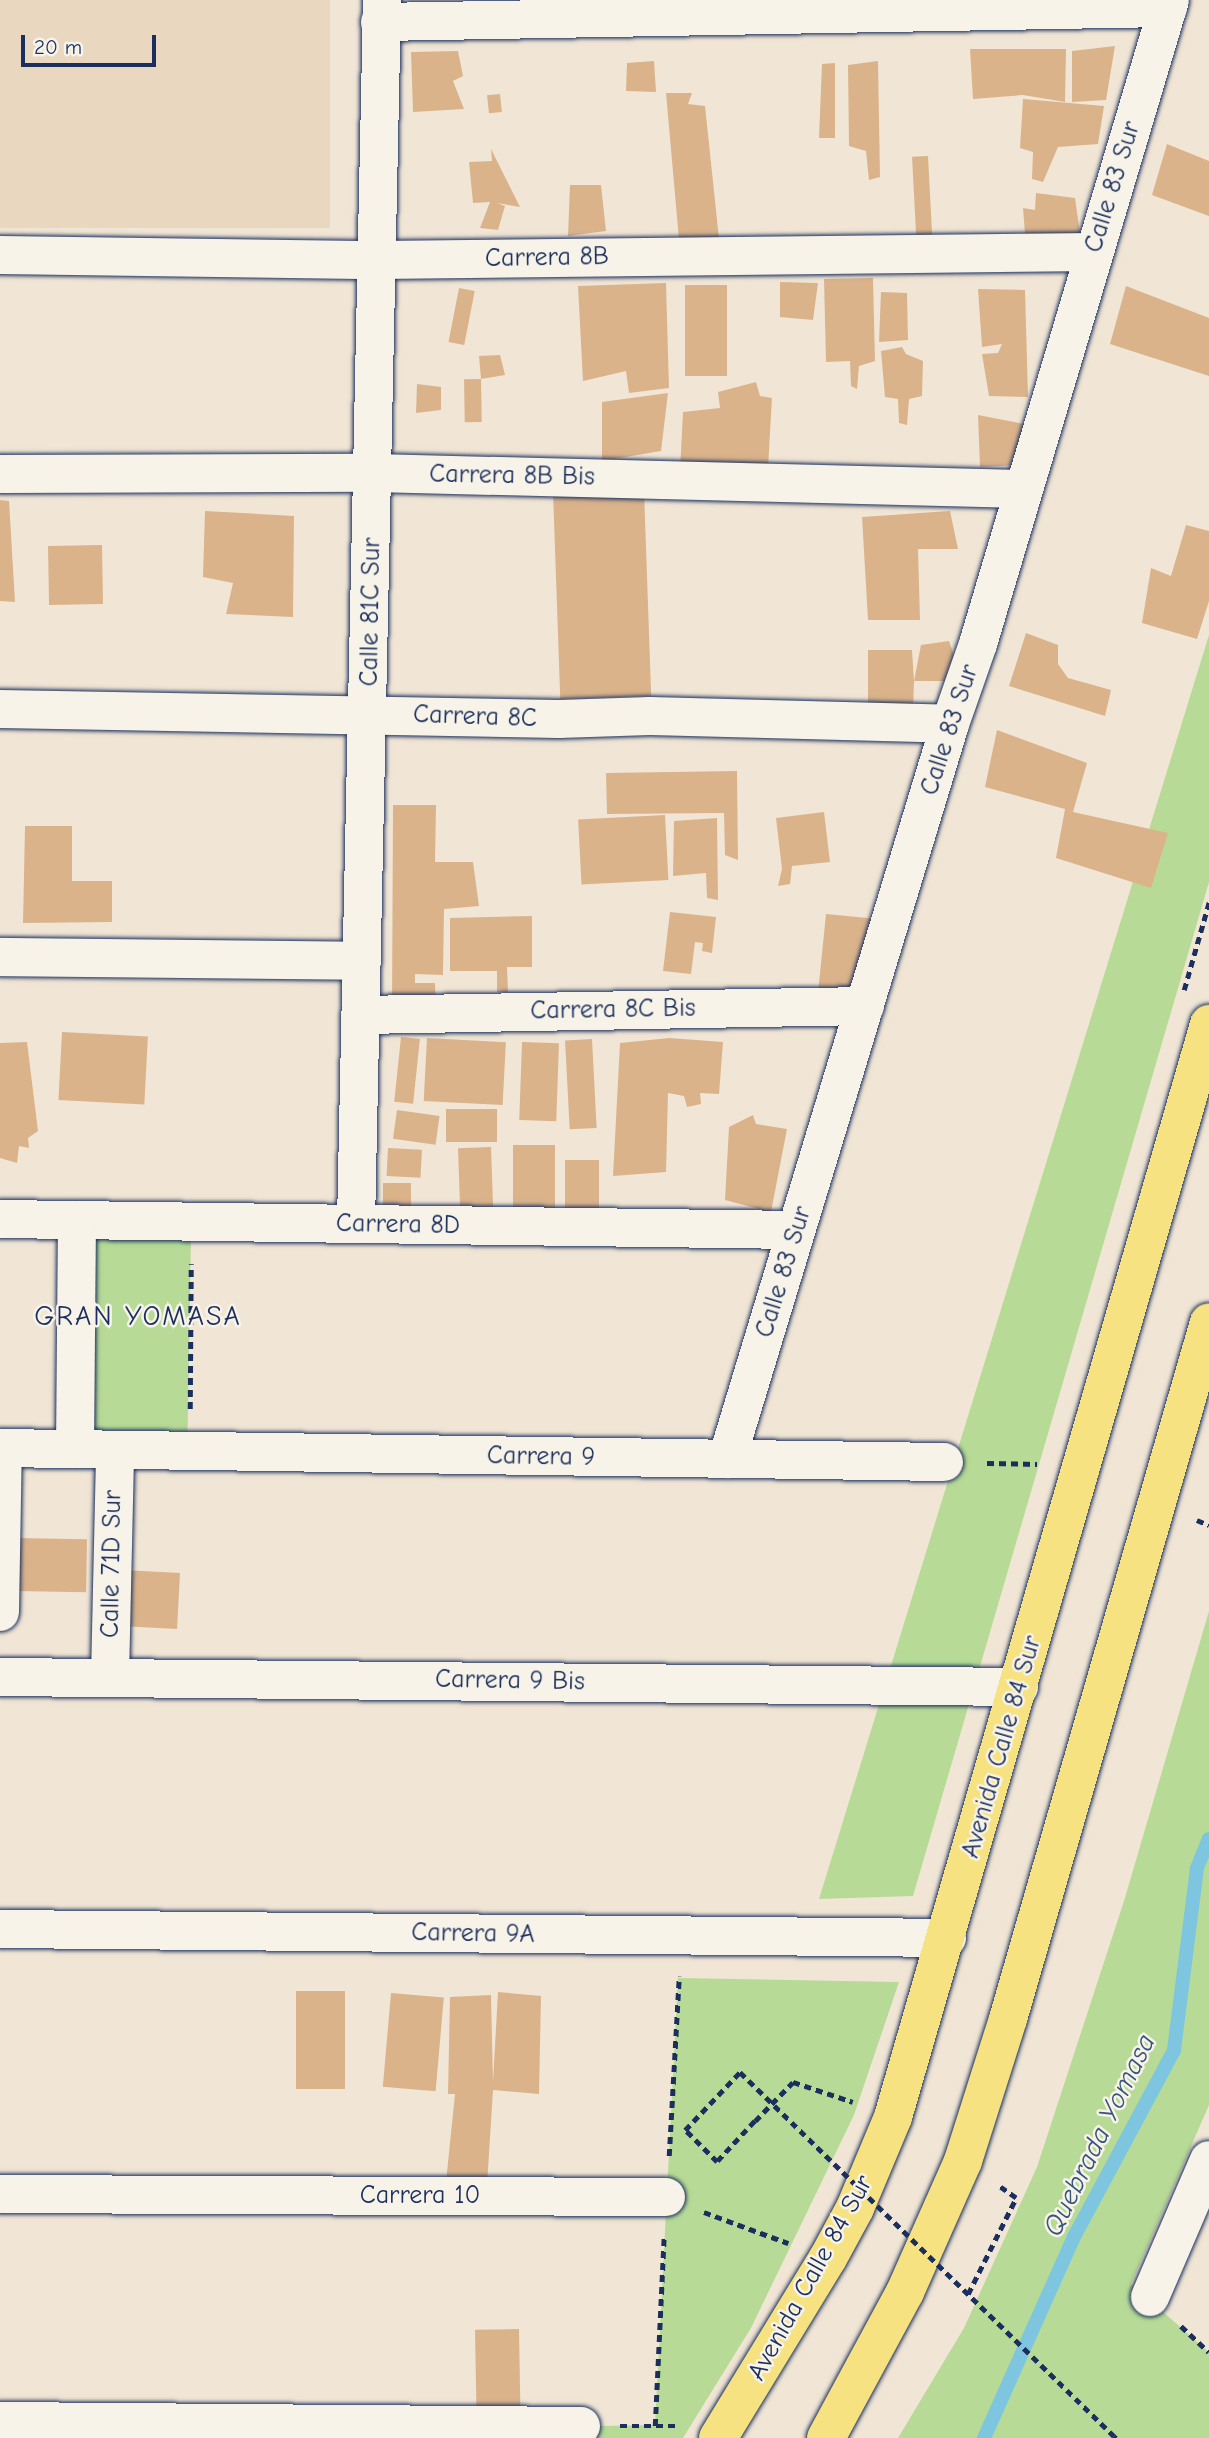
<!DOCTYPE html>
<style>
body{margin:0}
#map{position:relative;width:1209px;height:2438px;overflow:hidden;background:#f1e6d5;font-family:"Comic Neue",sans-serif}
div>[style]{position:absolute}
.built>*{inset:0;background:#ead7bf;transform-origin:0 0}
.green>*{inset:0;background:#b7db96;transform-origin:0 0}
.stream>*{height:14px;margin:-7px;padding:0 7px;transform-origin:7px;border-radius:7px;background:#7ec5df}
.building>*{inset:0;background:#dab38b;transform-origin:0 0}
.path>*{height:4.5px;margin-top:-2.25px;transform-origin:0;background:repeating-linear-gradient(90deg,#1b2f5e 0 7px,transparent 0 12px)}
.roads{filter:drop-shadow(0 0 2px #1b2f5e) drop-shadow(0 0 2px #1b2f5e)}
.street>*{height:38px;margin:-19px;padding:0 19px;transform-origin:19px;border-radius:19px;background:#f7f3e8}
.secondary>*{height:38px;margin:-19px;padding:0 19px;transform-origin:19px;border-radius:19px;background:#f7f3e8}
.highway>*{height:38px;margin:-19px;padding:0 19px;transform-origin:19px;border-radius:19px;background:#f6e281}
.path-bridge>*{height:4.5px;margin-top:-2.25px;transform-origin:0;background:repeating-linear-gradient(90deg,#1b2f5e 0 7px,transparent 0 12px)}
span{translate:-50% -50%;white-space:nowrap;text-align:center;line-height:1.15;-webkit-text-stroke:5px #f7f3e8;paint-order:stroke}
.street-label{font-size:26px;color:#1b2f5e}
.neighbourhood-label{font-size:28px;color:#1b2f5e;letter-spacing:2px}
.water-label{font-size:28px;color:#34547e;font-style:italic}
.scale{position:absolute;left:21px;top:35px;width:135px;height:32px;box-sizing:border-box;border:4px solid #1b2f5e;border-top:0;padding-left:9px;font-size:21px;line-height:24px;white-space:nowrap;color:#1b2f5e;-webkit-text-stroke:5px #f7f3e8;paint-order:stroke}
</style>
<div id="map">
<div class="built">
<i style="left:0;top:0;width:330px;height:228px"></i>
</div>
<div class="green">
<i style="clip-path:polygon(1209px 635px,1209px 882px,913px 1896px,819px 1899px)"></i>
<i style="left:85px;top:1237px;width:106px;height:193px;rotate:1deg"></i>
<i style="clip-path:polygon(1209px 1611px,1209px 2105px,1131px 2284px,1209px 2352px,1209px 2438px,898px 2438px,964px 2328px,1037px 2167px,1124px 1901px)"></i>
<i style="clip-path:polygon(678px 1978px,899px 1982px,854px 2115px,751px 2328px,683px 2438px,593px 2438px,598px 2426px,655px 2425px)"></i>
</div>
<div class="stream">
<i style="left:984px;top:2438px;width:222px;rotate:-65.9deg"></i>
<i style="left:1075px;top:2235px;width:210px;rotate:-61.8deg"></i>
<i style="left:1174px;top:2050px;width:183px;rotate:-82.8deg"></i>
<i style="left:1197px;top:1868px;width:31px;rotate:-68deg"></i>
</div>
<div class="building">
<i style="clip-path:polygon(1115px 46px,1106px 100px,1072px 102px,1072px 51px)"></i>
<i style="clip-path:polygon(970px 49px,1066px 49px,1065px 102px,1023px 95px,973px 99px)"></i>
<i style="clip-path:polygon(458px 51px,463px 76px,453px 81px,464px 109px,413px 112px,411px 52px)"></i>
<i style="clip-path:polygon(654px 61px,656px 92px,626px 91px,627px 63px)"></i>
<i style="clip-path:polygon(878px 61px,880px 177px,869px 180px,866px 151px,849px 146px,848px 65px)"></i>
<i style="clip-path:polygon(835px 63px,835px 138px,819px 138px,822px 64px)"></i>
<i style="clip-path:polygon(666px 93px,692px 93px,688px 104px,705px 106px,720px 248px,680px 251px)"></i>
<i style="left:500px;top:94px;width:18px;height:13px;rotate:84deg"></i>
<i style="clip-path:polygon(1023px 99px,1104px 106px,1098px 144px,1058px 147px,1043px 182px,1032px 179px,1033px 152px,1020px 148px)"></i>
<i style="clip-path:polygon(1167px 144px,1209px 161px,1209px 216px,1152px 195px)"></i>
<i style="clip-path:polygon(491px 149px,520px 207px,497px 203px,505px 206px,498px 230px,480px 228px,490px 202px,473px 203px,469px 162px,492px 161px)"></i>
<i style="left:928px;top:156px;width:86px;height:16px;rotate:87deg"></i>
<i style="clip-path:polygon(570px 185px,601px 185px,606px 231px,568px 236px)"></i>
<i style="clip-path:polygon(1036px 193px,1075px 198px,1081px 241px,1026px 246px,1023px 208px,1035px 210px)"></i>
<i style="clip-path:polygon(873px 278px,875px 361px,859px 366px,857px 389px,851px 386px,850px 361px,826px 362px,824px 279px)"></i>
<i style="clip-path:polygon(780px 282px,818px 283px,813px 320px,780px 317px)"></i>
<i style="clip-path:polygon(666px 283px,669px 388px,629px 393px,626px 371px,583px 381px,578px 286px)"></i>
<i style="left:685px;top:285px;width:42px;height:91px"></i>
<i style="clip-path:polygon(1126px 286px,1209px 318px,1209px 376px,1110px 344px)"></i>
<i style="left:459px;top:288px;width:16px;height:55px;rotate:11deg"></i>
<i style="clip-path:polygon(978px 289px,1025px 290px,1028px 397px,989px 396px,982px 354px,998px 353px,1002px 344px,982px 347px)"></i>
<i style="clip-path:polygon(881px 292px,907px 293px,908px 340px,879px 342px)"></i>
<i style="clip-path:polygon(902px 347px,906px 354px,923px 361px,922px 396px,909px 399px,907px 425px,899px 423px,898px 399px,885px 397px,881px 351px)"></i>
<i style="clip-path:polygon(500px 355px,505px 375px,481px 379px,479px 356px)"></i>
<i style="left:481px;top:379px;width:43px;height:17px;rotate:89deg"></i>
<i style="clip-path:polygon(756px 382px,760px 396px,772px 398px,768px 468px,680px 470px,683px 412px,720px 408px,718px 392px)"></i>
<i style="clip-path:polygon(417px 384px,441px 387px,441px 410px,416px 413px)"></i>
<i style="clip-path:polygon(668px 393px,661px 451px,602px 461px,602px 402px)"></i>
<i style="clip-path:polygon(978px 415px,1024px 424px,1020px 465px,980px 467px)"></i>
<i style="left:644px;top:490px;width:206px;height:91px;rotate:88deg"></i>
<i style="clip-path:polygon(0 500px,9px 501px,15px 602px,0 601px)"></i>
<i style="clip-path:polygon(205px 511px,294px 516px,293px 617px,226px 614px,233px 583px,203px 577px)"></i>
<i style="clip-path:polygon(950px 511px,958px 549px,918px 549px,920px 620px,868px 620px,862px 517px)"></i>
<i style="clip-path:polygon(1186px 525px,1209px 531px,1209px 601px,1197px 639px,1142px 623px,1151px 568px,1171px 576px)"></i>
<i style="left:102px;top:545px;width:59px;height:54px;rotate:89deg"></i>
<i style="clip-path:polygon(1026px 633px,1058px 645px,1058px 664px,1068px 678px,1111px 690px,1105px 716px,1009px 686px)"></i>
<i style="clip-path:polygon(949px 641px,963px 681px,914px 681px,913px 712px,868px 711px,868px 650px,912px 650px,914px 681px,921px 645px)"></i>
<i style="clip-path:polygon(997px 730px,1087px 763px,1073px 812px,1168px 833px,1151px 888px,1056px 858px,1065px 809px,985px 787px)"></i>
<i style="clip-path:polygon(737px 771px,738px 860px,725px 855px,724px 813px,607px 814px,606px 773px)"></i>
<i style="clip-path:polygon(393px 805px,436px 805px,435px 862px,473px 862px,479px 906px,444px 909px,443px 975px,415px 974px,415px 983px,435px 983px,436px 1009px,392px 1009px)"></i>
<i style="clip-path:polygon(824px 812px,830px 862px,792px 866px,790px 884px,778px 886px,782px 869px,776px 818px)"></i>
<i style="left:665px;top:815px;width:65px;height:87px;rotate:87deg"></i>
<i style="clip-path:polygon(717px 818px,718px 900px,707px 898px,706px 873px,673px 876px,674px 821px)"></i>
<i style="clip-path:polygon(25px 826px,72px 826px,72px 881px,112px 881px,112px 922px,23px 923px)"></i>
<i style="clip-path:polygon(670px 912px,716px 917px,712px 953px,702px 951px,703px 943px,695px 942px,691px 974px,663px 971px)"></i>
<i style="clip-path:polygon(826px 914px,878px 919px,858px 996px,817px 1003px)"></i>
<i style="clip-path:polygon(532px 916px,532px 967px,507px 967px,508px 992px,497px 992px,497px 971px,450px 971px,450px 918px)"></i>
<i style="left:62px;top:1032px;width:86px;height:68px;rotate:3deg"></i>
<i style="left:401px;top:1037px;width:19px;height:65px;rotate:6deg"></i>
<i style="left:427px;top:1038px;width:79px;height:63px;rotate:3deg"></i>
<i style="clip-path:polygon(669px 1038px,723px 1042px,719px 1094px,700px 1093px,701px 1104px,687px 1107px,684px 1096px,668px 1093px,666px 1172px,613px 1176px,620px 1043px)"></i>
<i style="left:592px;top:1039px;width:89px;height:27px;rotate:87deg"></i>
<i style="clip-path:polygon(27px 1042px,38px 1131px,28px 1138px,29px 1148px,19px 1146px,17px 1163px,0 1158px,0 1043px)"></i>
<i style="left:522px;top:1042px;width:37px;height:78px;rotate:2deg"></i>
<i style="left:446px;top:1109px;width:51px;height:33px"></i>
<i style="left:397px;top:1110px;width:43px;height:29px;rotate:8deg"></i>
<i style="clip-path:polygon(753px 1115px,756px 1124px,787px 1129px,771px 1212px,725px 1200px,729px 1127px)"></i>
<i style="left:513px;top:1145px;width:42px;height:74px"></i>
<i style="left:491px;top:1147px;width:73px;height:33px;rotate:88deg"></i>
<i style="left:388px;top:1148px;width:34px;height:28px;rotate:3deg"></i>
<i style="left:565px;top:1160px;width:34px;height:56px"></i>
<i style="left:411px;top:1183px;width:36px;height:28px;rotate:90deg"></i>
<i style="left:15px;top:1538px;width:72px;height:53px;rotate:1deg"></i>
<i style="left:180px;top:1573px;width:56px;height:57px;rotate:93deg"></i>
<i style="left:296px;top:1991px;width:49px;height:98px"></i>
<i style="clip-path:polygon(498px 1992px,541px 1996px,539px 2094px,493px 2090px,487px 2185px,446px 2182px,455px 2094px,448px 2094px,450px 1997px,491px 1995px,493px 2082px)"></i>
<i style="left:391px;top:1993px;width:53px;height:94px;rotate:5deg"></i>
<i style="left:519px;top:2329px;width:78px;height:44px;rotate:89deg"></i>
</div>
<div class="path">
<i style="left:1184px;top:990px;width:91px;rotate:-74.1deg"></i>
<i style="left:190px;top:1409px;width:145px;rotate:-89.6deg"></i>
<i style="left:987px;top:1463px;width:50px;rotate:1.1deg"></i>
<i style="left:1197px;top:1520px;width:13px;rotate:23deg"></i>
<i style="left:755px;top:2121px;width:54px;rotate:-45.7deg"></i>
<i style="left:793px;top:2082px;width:63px;rotate:18.4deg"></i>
<i style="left:669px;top:2156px;width:180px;rotate:-86.8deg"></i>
<i style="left:704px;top:2212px;width:90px;rotate:20.3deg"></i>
<i style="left:968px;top:2294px;width:107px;rotate:-63.4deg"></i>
<i style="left:1016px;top:2198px;width:21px;rotate:-145deg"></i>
<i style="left:1181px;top:2326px;width:38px;rotate:43deg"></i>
<i style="left:620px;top:2426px;width:58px"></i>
<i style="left:655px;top:2426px;width:188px;rotate:-87.3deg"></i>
<i style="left:1114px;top:2436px;width:3px;rotate:45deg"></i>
</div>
<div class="roads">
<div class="street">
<i style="left:380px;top:22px;width:788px;rotate:-1.02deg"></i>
<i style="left:0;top:255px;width:379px;rotate:0.8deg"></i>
<i style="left:379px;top:260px;width:715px;rotate:-0.64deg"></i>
<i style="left:0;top:474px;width:374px;rotate:-0.2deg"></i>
<i style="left:374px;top:473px;width:649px;rotate:1.41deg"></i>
<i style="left:0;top:709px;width:559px;rotate:1.02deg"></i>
<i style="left:559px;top:719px;width:91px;rotate:-1.9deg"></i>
<i style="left:650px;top:716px;width:300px;rotate:1.5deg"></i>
<i style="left:0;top:957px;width:362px;rotate:0.6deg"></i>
<i style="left:361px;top:1015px;width:504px;rotate:-1.02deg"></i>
<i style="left:0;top:1219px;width:796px;rotate:0.79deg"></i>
<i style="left:356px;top:1224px;width:1224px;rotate:-88.78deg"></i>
<i style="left:0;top:1448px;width:944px;rotate:0.85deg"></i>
<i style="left:75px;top:1449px;width:229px;rotate:-89.5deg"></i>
<i style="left:727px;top:1459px;width:768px;rotate:-73.12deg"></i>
<i style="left:950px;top:724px;width:85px;rotate:-70.7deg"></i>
<i style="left:978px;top:644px;width:672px;rotate:-73.4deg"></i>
<i style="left:0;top:1612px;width:164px;rotate:-89deg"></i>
<i style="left:0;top:1677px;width:1019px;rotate:0.56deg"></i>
<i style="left:110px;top:1677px;width:226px;rotate:-88.7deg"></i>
<i style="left:0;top:2194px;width:666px;rotate:0.26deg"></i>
<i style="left:1150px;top:2297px;width:149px;rotate:-66.7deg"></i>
<i style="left:0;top:2421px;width:581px;rotate:0.49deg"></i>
</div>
<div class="secondary">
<i style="left:0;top:1929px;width:947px;rotate:0.54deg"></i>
</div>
<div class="highway">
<i style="left:718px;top:2438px;width:211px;rotate:-58.6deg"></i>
<i style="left:828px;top:2258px;width:57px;rotate:-61.6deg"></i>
<i style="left:855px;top:2208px;width:99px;rotate:-67.3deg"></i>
<i style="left:893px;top:2117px;width:1138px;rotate:-73.87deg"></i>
<i style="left:826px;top:2438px;width:166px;rotate:-61.6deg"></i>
<i style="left:905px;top:2292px;width:143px;rotate:-66.1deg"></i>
<i style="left:963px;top:2161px;width:149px;rotate:-72.4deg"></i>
<i style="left:1008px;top:2019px;width:725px;rotate:-73.91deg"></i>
</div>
</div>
<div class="path-bridge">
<i style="left:755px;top:2121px;width:56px;rotate:132.8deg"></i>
<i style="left:717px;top:2162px;width:45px;rotate:-135deg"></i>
<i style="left:685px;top:2130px;width:80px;rotate:-46.5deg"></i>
<i style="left:740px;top:2072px;width:522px;rotate:44.22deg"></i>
</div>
<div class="street-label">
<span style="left:1113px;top:187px;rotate:-73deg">Calle 83 Sur</span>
<span style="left:547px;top:258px;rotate:-1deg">Carrera 8B</span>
<span style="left:512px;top:476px;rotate:1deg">Carrera 8B Bis</span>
<span style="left:371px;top:612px;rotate:-89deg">Calle 81C Sur</span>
<span style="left:475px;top:717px;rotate:2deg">Carrera 8C</span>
<span style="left:950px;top:730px;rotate:-72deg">Calle 83 Sur</span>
<span style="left:613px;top:1010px;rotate:-1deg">Carrera 8C Bis</span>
<span style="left:398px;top:1225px;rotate:1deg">Carrera 8D</span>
<span style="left:784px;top:1272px;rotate:-73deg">Calle 83 Sur</span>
<span style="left:541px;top:1457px;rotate:1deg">Carrera 9</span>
<span style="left:112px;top:1564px;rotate:-89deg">Calle 71D Sur</span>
<span style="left:510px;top:1681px;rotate:1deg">Carrera 9 Bis</span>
<span style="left:1002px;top:1747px;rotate:-74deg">Avenida Calle 84 Sur</span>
<span style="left:473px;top:1934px;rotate:1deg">Carrera 9A</span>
<span style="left:420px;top:2196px">Carrera 10</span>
<span style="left:811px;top:2278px;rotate:-61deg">Avenida Calle 84 Sur</span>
</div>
<div class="neighbourhood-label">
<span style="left:138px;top:1316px">GRAN YOMASA</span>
</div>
<div class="water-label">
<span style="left:1099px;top:2135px;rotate:-64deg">Quebrada Yomasa</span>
</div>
<div class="scale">20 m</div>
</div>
